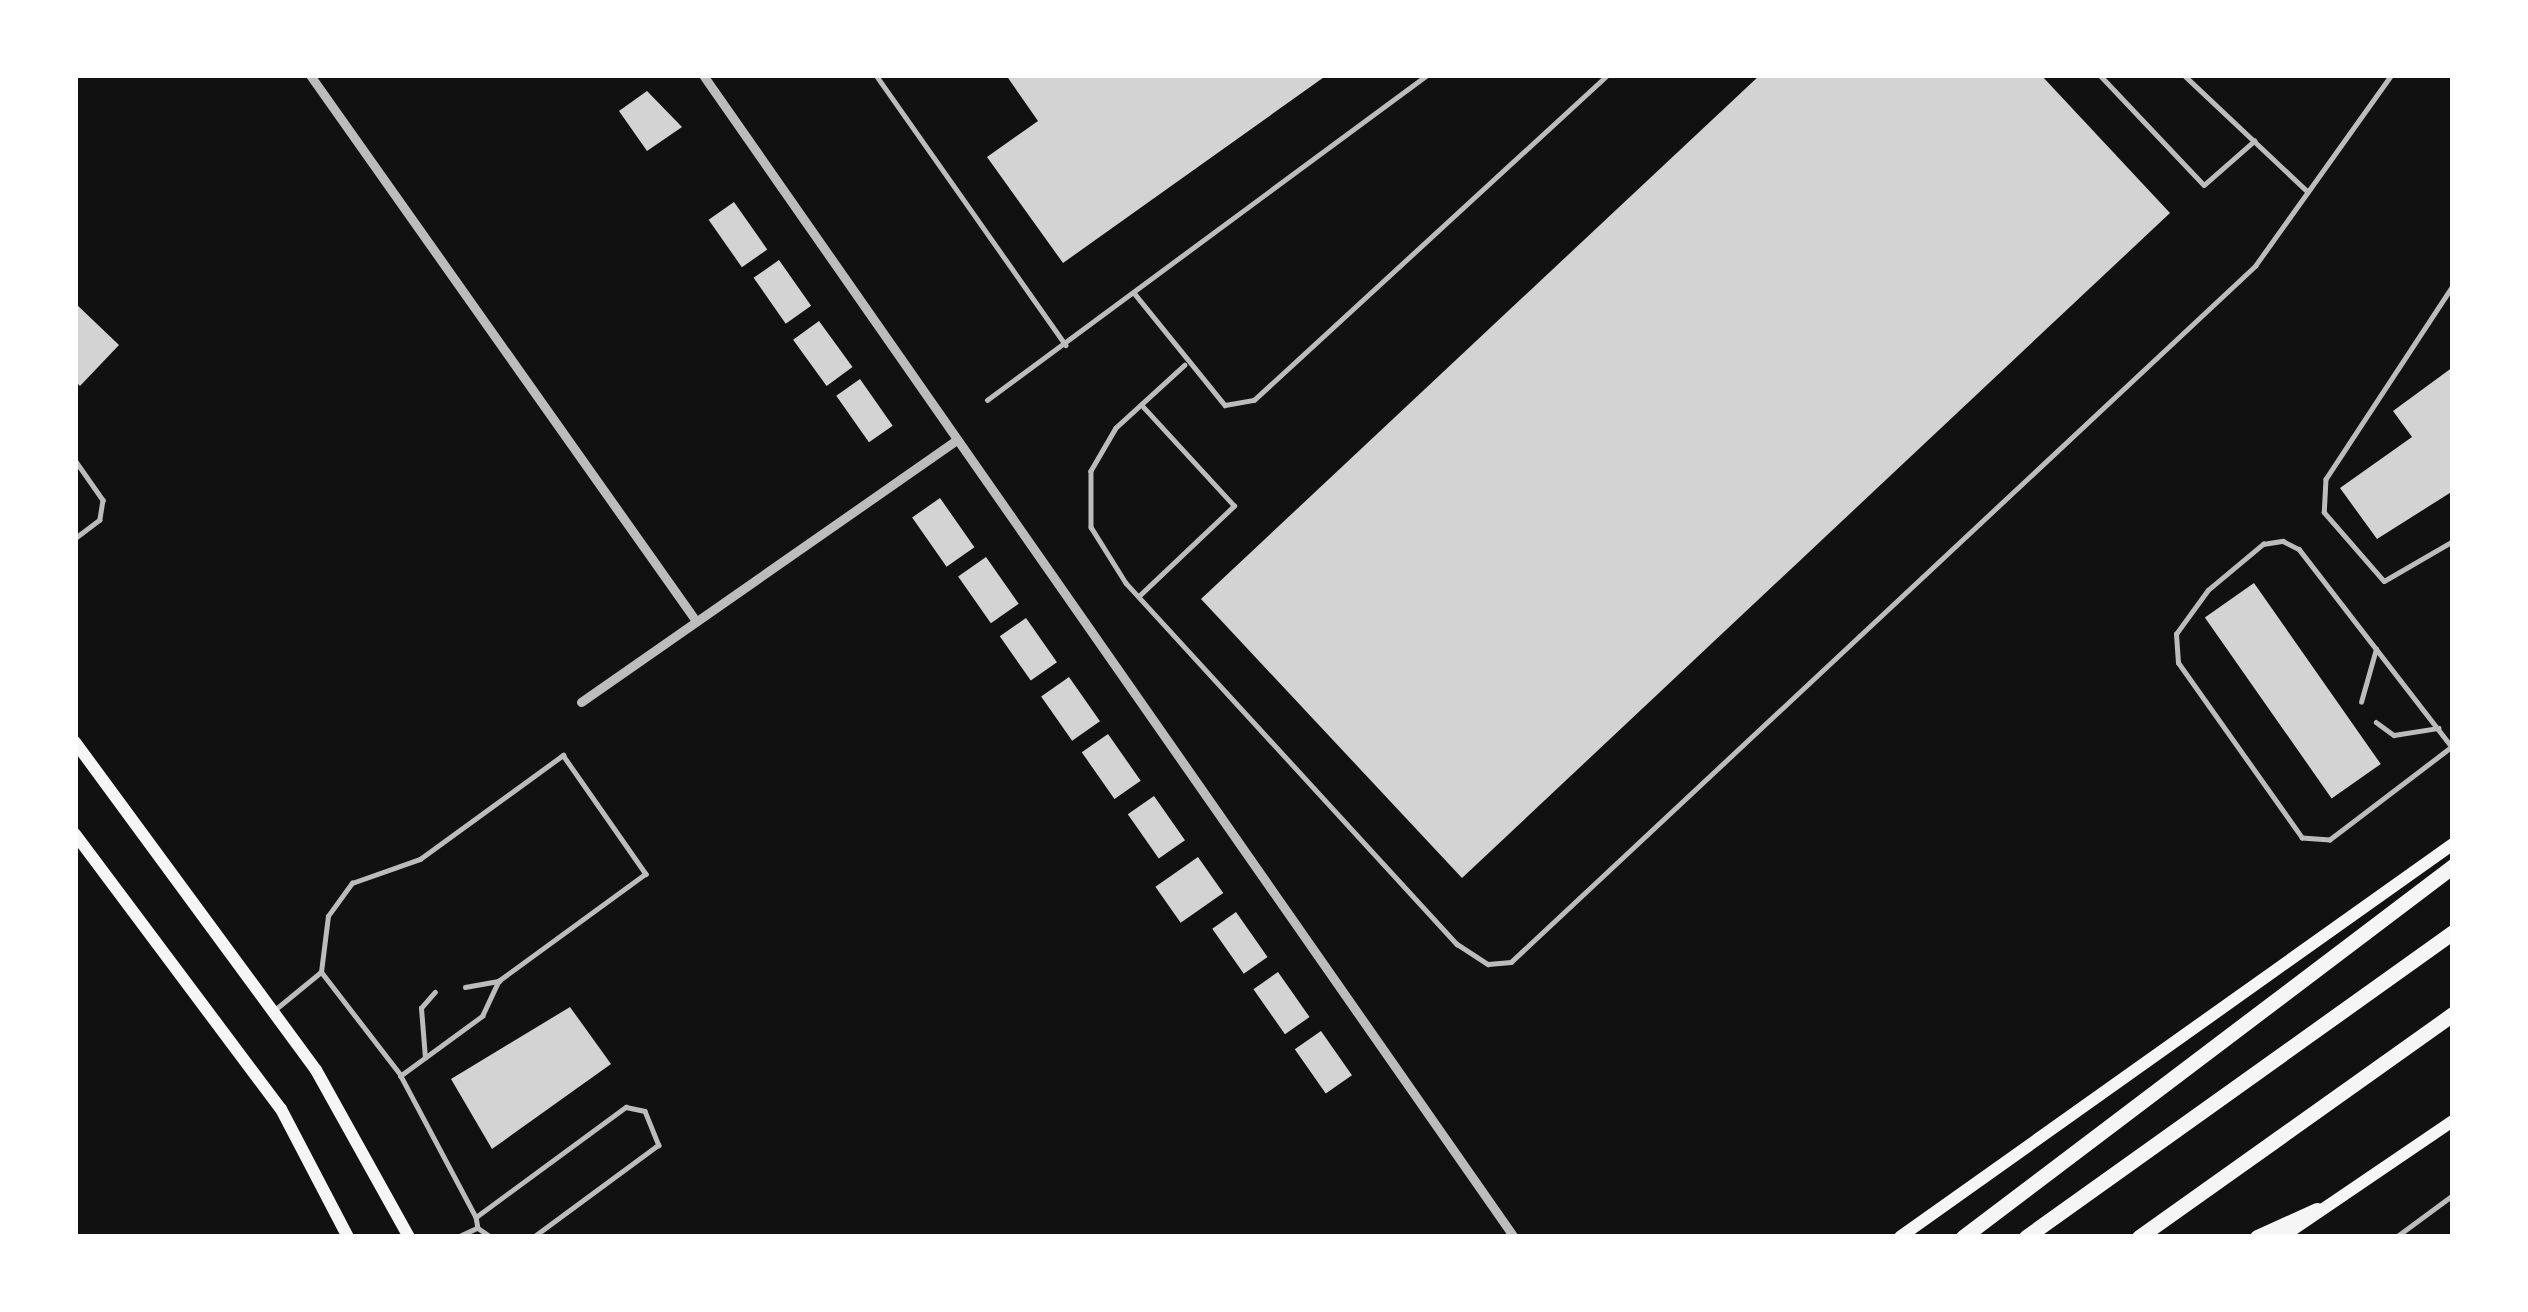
<!DOCTYPE html>
<style>
body{margin:0}
#map{position:relative;width:2528px;height:1312px;overflow:hidden;background:#111;font-family:Barlow,sans-serif}
div>[style]{position:absolute}
.building>*{inset:0;background:#d3d3d3;transform-origin:0 0}
.service>*{height:4.5px;margin:-2.25px;padding:0 2.25px;transform-origin:2.25px;border-radius:2.25px;background:#bcbcbc}
.minor>*{height:9px;margin:-4.5px;padding:0 4.5px;transform-origin:4.5px;border-radius:4.5px;background:#bcbcbc}
.secondary>*{height:12px;margin:-6px;padding:0 6px;transform-origin:6px;border-radius:6px;background:#f5f5f5}
.motorway>*{height:15px;margin:-7.5px;padding:0 7.5px;transform-origin:7.5px;border-radius:7.5px;background:#f5f5f5}
span{translate:-50% -50%;white-space:nowrap;text-align:center;line-height:1.15;-webkit-text-stroke:10px #fff;paint-order:stroke}
.frame{position:absolute;inset:0;border:78px solid #fff;pointer-events:none}
</style>
<div id="map">
<div class="building">
<i style="clip-path:polygon(1006px 75px,1327px 75px,1063px 263px,987px 157px,1038px 121px)"></i>
<i style="clip-path:polygon(1760px 75px,2041px 75px,2170px 213px,1462px 878px,1201px 599px)"></i>
<i style="clip-path:polygon(647px 91px,682px 127px,647px 151px,619px 111px)"></i>
<i style="left:734px;top:202px;width:58px;height:31px;rotate:55deg"></i>
<i style="left:779px;top:260px;width:56px;height:31px;rotate:55deg"></i>
<i style="clip-path:polygon(75px 303px,119px 345px,80px 386px,75px 381px)"></i>
<i style="left:819px;top:321px;width:57px;height:32px;rotate:54deg"></i>
<i style="clip-path:polygon(2453px 367px,2453px 491px,2377px 539px,2340px 488px,2412px 437px,2393px 411px)"></i>
<i style="left:860px;top:379px;width:57px;height:29px;rotate:55deg"></i>
<i style="left:940px;top:498px;width:60px;height:34px;rotate:55deg"></i>
<i style="left:986px;top:557px;width:57px;height:34px;rotate:55deg"></i>
<i style="left:2254px;top:583px;width:221px;height:60px;rotate:55deg"></i>
<i style="left:1026px;top:618px;width:54px;height:32px;rotate:55deg"></i>
<i style="left:1069px;top:677px;width:54px;height:34px;rotate:55deg"></i>
<i style="left:1108px;top:734px;width:57px;height:32px;rotate:55deg"></i>
<i style="left:1154px;top:796px;width:54px;height:32px;rotate:55deg"></i>
<i style="left:1198px;top:857px;width:44px;height:52px;rotate:55deg"></i>
<i style="left:1236px;top:912px;width:55px;height:29px;rotate:55deg"></i>
<i style="left:1278px;top:972px;width:55px;height:30px;rotate:55deg"></i>
<i style="clip-path:polygon(570px 1007px,611px 1064px,492px 1149px,451px 1079px)"></i>
<i style="left:1321px;top:1031px;width:54px;height:32px;rotate:55deg"></i>
</div>
<div class="service">
<i style="left:876px;top:75px;width:330px;rotate:54.9deg"></i>
<i style="left:2100px;top:75px;width:151px;rotate:46.6deg"></i>
<i style="left:2204px;top:185px;width:67px;rotate:-41.3deg"></i>
<i style="left:2184px;top:75px;width:170px;rotate:43.3deg"></i>
<i style="left:2453px;top:286px;width:231px;rotate:123.3deg"></i>
<i style="left:2326px;top:479px;width:33px;rotate:93deg"></i>
<i style="left:2324px;top:512px;width:91px;rotate:49deg"></i>
<i style="left:2384px;top:581px;width:80px;rotate:-30.1deg"></i>
<i style="left:1135px;top:294px;width:143px;rotate:51deg"></i>
<i style="left:1225px;top:405px;width:29px;rotate:-10deg"></i>
<i style="left:1254px;top:400px;width:481px;rotate:-42.6deg"></i>
<i style="left:1185px;top:365px;width:93px;rotate:137.6deg"></i>
<i style="left:1116px;top:428px;width:50px;rotate:120.2deg"></i>
<i style="left:1091px;top:471px;width:56px;rotate:90deg"></i>
<i style="left:1091px;top:527px;width:66px;rotate:58deg"></i>
<i style="left:1126px;top:583px;width:490px;rotate:47.5deg"></i>
<i style="left:1457px;top:944px;width:37px;rotate:33deg"></i>
<i style="left:1488px;top:964px;width:23px;rotate:-5deg"></i>
<i style="left:1511px;top:962px;width:1019px;rotate:-43.09deg"></i>
<i style="left:2255px;top:266px;width:234px;rotate:-54.5deg"></i>
<i style="left:987px;top:400px;width:547px;rotate:-36.45deg"></i>
<i style="left:75px;top:460px;width:49px;rotate:55deg"></i>
<i style="left:103px;top:500px;width:20px;rotate:99deg"></i>
<i style="left:100px;top:520px;width:31px;rotate:143deg"></i>
<i style="left:1139px;top:596px;width:131px;rotate:-43.5deg"></i>
<i style="left:1234px;top:506px;width:134px;rotate:-132.6deg"></i>
<i style="left:2361px;top:702px;width:55px;rotate:-74.2deg"></i>
<i style="left:2376px;top:722px;width:22px;rotate:36deg"></i>
<i style="left:2394px;top:735px;width:45px;rotate:-9deg"></i>
<i style="left:2452px;top:747px;width:153px;rotate:142.7deg"></i>
<i style="left:2330px;top:840px;width:28px;rotate:-176deg"></i>
<i style="left:2302px;top:838px;width:214px;rotate:-125.3deg"></i>
<i style="left:2178px;top:663px;width:29px;rotate:-94deg"></i>
<i style="left:2176px;top:634px;width:54px;rotate:-54deg"></i>
<i style="left:2208px;top:590px;width:72px;rotate:-39.9deg"></i>
<i style="left:2263px;top:544px;width:20px;rotate:-9deg"></i>
<i style="left:2283px;top:541px;width:18px;rotate:27deg"></i>
<i style="left:2299px;top:549px;width:252px;rotate:52.3deg"></i>
<i style="left:465px;top:987px;width:35px;rotate:-10deg"></i>
<i style="left:277px;top:1008px;width:57px;rotate:-39.3deg"></i>
<i style="left:321px;top:972px;width:56px;rotate:-82.9deg"></i>
<i style="left:328px;top:916px;width:41px;rotate:-54deg"></i>
<i style="left:352px;top:883px;width:72px;rotate:-19.4deg"></i>
<i style="left:420px;top:859px;width:177px;rotate:-36deg"></i>
<i style="left:563px;top:755px;width:145px;rotate:55.1deg"></i>
<i style="left:646px;top:874px;width:182px;rotate:143.9deg"></i>
<i style="left:499px;top:981px;width:38px;rotate:115deg"></i>
<i style="left:483px;top:1016px;width:102px;rotate:143.8deg"></i>
<i style="left:401px;top:1076px;width:131px;rotate:-127.6deg"></i>
<i style="left:425px;top:1058px;width:50px;rotate:-94.6deg"></i>
<i style="left:421px;top:1008px;width:21px;rotate:-49deg"></i>
<i style="left:401px;top:1076px;width:160px;rotate:62deg"></i>
<i style="left:476px;top:1217px;width:11px;rotate:80deg"></i>
<i style="left:478px;top:1228px;width:21px;rotate:155deg"></i>
<i style="left:476px;top:1217px;width:186px;rotate:-36.3deg"></i>
<i style="left:626px;top:1107px;width:19px;rotate:12deg"></i>
<i style="left:645px;top:1111px;width:37px;rotate:68deg"></i>
<i style="left:659px;top:1145px;width:155px;rotate:143.6deg"></i>
<i style="left:478px;top:1228px;width:16px;rotate:35deg"></i>
<i style="left:2396px;top:1237px;width:71px;rotate:-36.4deg"></i>
</div>
<div class="minor">
<i style="left:310px;top:75px;width:669px;rotate:54.74deg"></i>
<i style="left:703px;top:75px;width:1417px;rotate:55.09deg"></i>
<i style="left:581px;top:702px;width:457px;rotate:-34.9deg"></i>
</div>
<div class="secondary">
<i style="left:75px;top:742px;width:407px;rotate:53.7deg"></i>
<i style="left:316px;top:1070px;width:191px;rotate:60.9deg"></i>
<i style="left:75px;top:834px;width:344px;rotate:53.2deg"></i>
<i style="left:281px;top:1109px;width:144px;rotate:62.4deg"></i>
<i style="left:1900px;top:1237px;width:678px;rotate:-35.4deg"></i>
<i style="left:2282px;top:1237px;width:207px;rotate:-34.2deg"></i>
</div>
<div class="motorway">
<i style="left:1963px;top:1237px;width:615px;rotate:-37.13deg"></i>
<i style="left:2026px;top:1237px;width:525px;rotate:-35.54deg"></i>
<i style="left:2139px;top:1237px;width:385px;rotate:-35.4deg"></i>
<i style="left:2257px;top:1237px;width:66px;rotate:-24.2deg"></i>
</div>
<div class="frame"></div>
</div>
